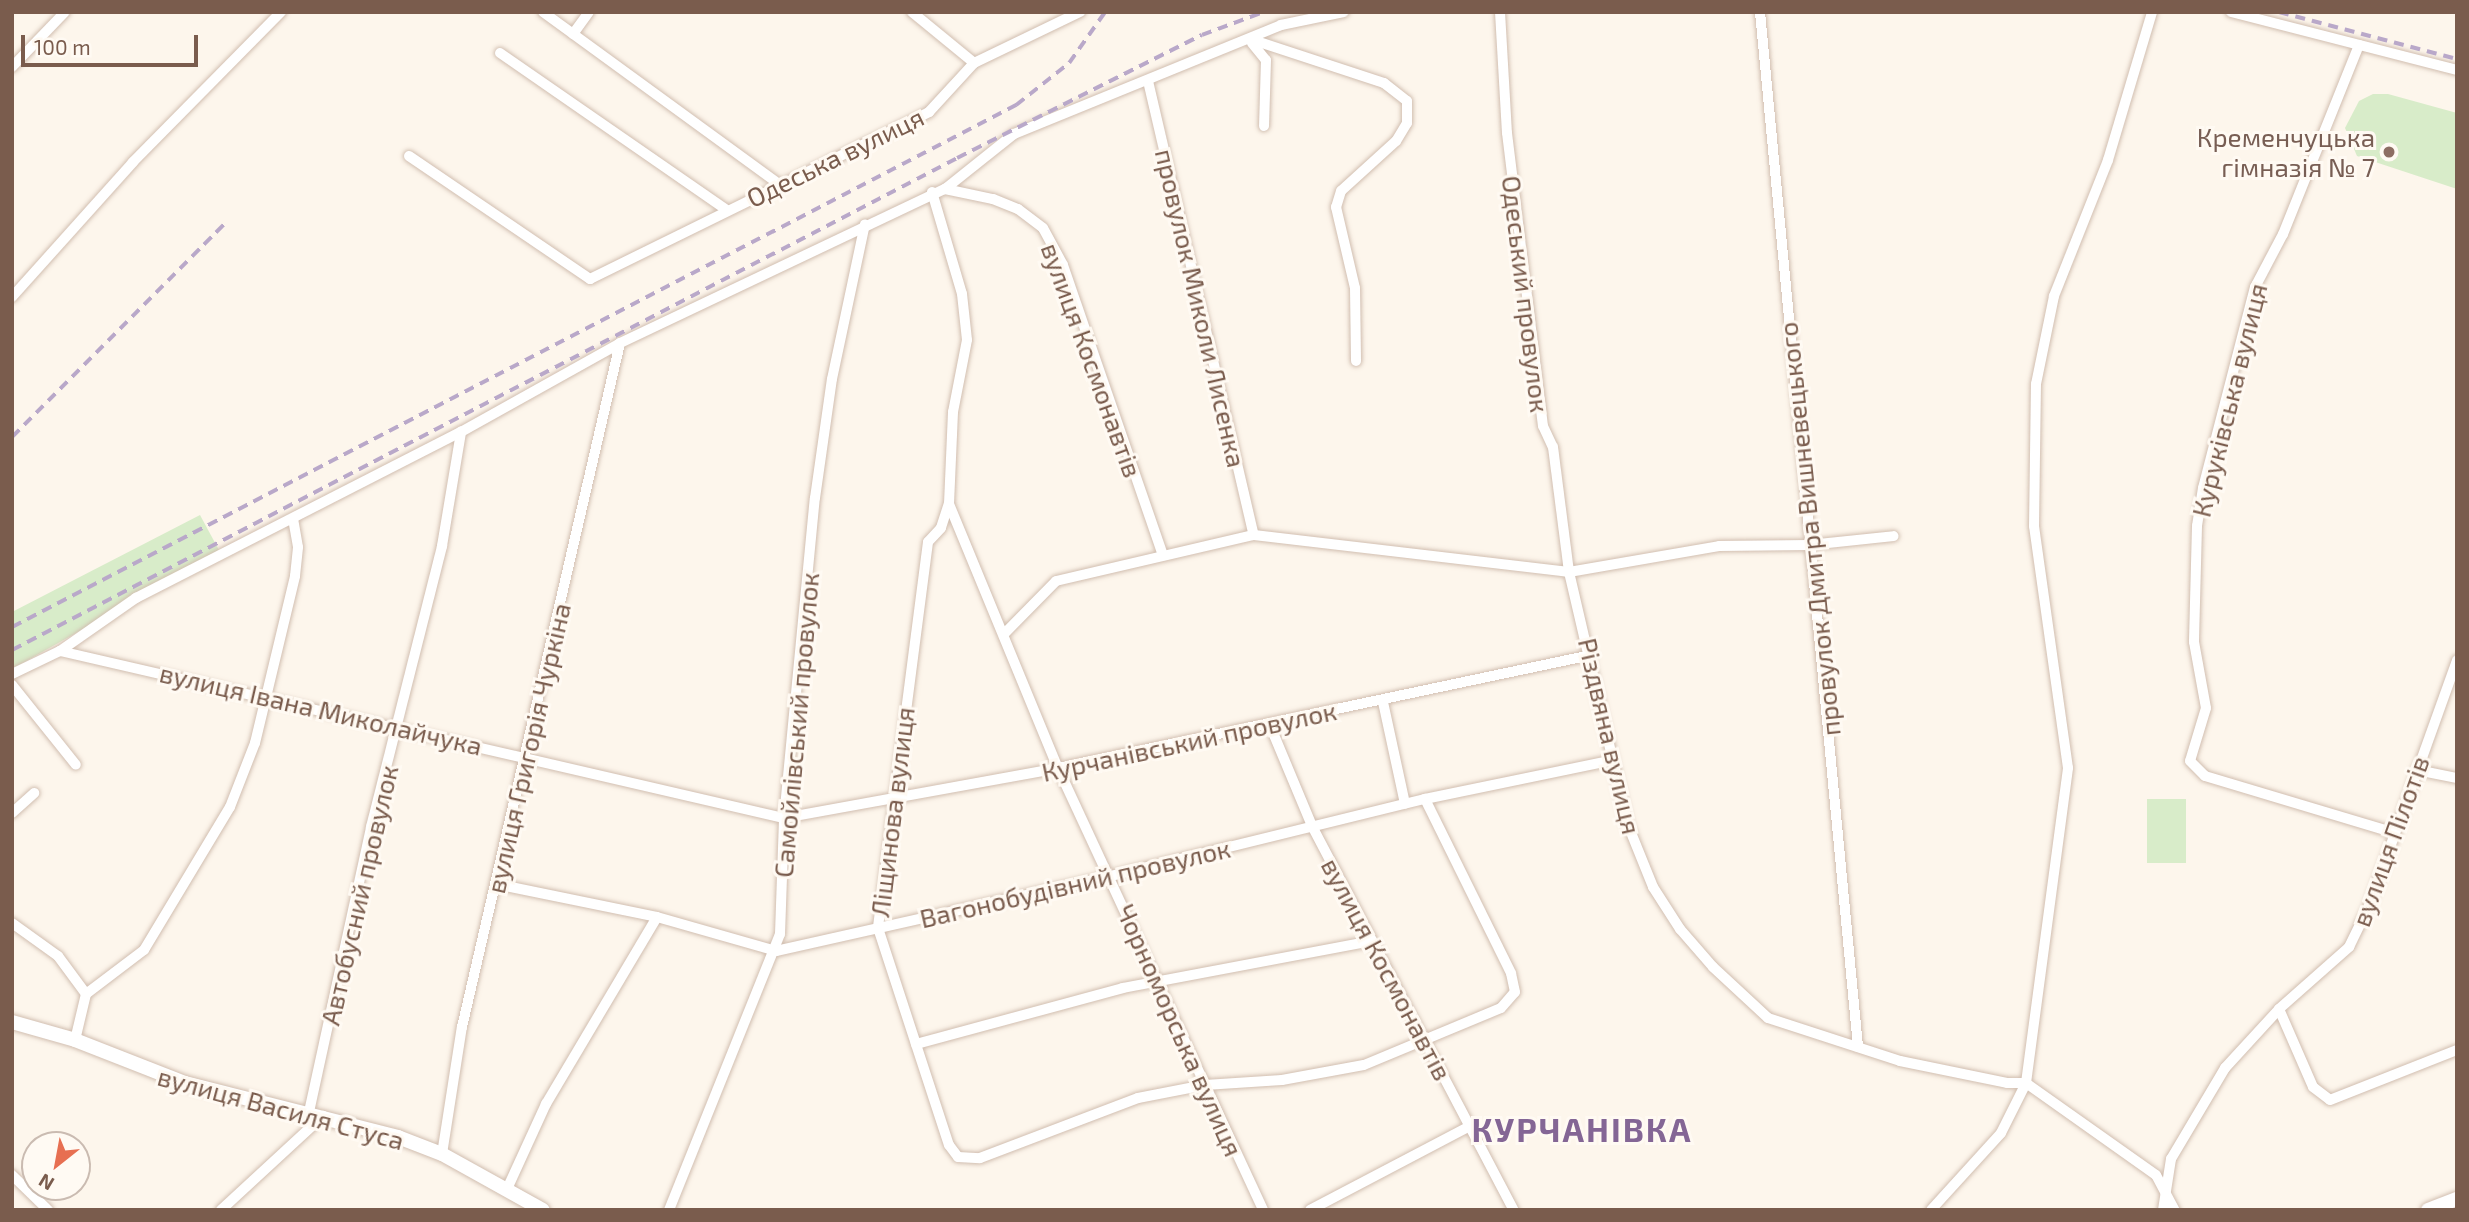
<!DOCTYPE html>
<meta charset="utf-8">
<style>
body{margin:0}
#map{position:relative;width:2469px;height:1222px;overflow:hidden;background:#fdf6ec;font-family:"Exo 2",sans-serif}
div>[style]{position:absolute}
.green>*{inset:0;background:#d8ecc9;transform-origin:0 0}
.roads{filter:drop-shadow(0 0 2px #d1beb0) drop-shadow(0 0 2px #d1beb0)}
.street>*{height:10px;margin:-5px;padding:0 5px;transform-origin:5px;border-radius:5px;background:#fff}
.secondary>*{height:14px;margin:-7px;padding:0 7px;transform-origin:7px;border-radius:7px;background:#fff}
.rail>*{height:3.5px;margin-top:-1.75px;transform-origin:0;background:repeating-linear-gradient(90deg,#b9a8c9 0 10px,transparent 0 17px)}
.dots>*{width:19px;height:19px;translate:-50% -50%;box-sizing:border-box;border:4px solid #fffaf3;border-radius:50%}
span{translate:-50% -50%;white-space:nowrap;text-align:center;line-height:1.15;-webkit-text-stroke:6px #fffaf3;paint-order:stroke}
.education-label{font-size:26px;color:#785e54}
.right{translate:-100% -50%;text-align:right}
.street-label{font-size:26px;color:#7a5c4d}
.district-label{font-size:33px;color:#846695;font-weight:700;letter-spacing:2px}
.frame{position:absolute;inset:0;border:14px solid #7a5c4d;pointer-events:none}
.north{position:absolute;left:21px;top:1131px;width:70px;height:70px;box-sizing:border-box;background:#fffaf3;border:2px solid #cabbb1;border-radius:50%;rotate:211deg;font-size:19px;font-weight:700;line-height:28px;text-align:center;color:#7a5c4d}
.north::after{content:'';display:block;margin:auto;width:24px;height:32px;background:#e76f51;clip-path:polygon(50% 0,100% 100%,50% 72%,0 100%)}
.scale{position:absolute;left:21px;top:35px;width:177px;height:32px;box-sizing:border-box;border:4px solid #7a5c4d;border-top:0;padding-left:9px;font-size:21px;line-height:24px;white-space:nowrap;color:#7a5c4d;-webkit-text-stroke:5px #fffaf3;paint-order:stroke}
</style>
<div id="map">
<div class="green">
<i style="clip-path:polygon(2373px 94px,2388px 94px,2457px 113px,2457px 189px,2357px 156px,2345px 128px,2359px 101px)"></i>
<i style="clip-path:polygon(200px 515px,220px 552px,12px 669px,12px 612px)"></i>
<i style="left:2147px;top:799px;width:39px;height:64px"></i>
</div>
<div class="roads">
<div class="street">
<i style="left:543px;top:12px;width:292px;rotate:36.1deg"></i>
<i style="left:912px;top:12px;width:80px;rotate:39.4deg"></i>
<i style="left:1500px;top:12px;width:121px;rotate:86.7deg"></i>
<i style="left:1507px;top:133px;width:295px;rotate:83deg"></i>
<i style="left:1543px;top:426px;width:23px;rotate:65deg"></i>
<i style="left:1553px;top:447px;width:126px;rotate:82.7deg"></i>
<i style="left:1569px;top:572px;width:260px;rotate:76.9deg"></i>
<i style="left:1628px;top:825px;width:67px;rotate:68deg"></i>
<i style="left:1653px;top:887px;width:50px;rotate:57.3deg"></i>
<i style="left:1680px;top:929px;width:50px;rotate:49deg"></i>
<i style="left:1713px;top:967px;width:75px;rotate:42.8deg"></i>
<i style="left:1768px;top:1018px;width:139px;rotate:18deg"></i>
<i style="left:1900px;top:1061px;width:109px;rotate:11.6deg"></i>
<i style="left:2007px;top:1083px;width:19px"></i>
<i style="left:2026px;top:1083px;width:159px;rotate:35.3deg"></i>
<i style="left:2156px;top:1175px;width:40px;rotate:62deg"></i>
<i style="left:1760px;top:12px;width:1039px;rotate:84.59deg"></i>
<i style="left:2231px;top:12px;width:233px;rotate:14.4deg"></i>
<i style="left:573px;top:34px;width:27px;rotate:-54deg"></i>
<i style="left:1250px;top:39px;width:141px;rotate:18.2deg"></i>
<i style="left:1384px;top:83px;width:29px;rotate:38deg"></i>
<i style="left:1407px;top:101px;width:22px;rotate:90deg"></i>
<i style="left:1407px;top:123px;width:21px;rotate:121deg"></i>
<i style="left:1396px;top:141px;width:74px;rotate:137.7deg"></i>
<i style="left:1341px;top:191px;width:17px;rotate:107deg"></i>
<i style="left:1336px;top:207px;width:83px;rotate:76.8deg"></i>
<i style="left:1355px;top:288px;width:73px;rotate:89.2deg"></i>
<i style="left:1252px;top:43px;width:22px;rotate:51deg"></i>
<i style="left:1266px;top:60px;width:66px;rotate:91.7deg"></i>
<i style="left:2359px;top:45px;width:204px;rotate:111.9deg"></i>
<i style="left:2283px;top:234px;width:60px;rotate:117.8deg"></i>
<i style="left:2255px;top:287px;width:208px;rotate:104.5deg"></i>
<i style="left:2203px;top:488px;width:38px;rotate:99deg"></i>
<i style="left:2197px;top:526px;width:116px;rotate:91.5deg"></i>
<i style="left:2194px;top:642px;width:67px;rotate:79.7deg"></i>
<i style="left:2206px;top:708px;width:55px;rotate:106.8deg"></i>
<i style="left:2190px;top:761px;width:21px;rotate:45deg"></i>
<i style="left:2205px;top:776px;width:198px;rotate:16.7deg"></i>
<i style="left:500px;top:53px;width:276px;rotate:34.7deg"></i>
<i style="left:12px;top:67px;width:76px;rotate:-46.1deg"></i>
<i style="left:1148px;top:81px;width:466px;rotate:76.9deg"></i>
<i style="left:409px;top:156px;width:219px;rotate:34.2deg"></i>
<i style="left:590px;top:279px;width:378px;rotate:-26.2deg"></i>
<i style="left:929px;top:112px;width:67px;rotate:-47.4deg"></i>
<i style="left:974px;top:63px;width:118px;rotate:-25.7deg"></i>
<i style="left:945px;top:189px;width:49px;rotate:11.8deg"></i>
<i style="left:993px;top:199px;width:27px;rotate:22deg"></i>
<i style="left:1018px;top:209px;width:31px;rotate:37deg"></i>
<i style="left:1043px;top:228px;width:42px;rotate:61.6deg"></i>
<i style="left:1063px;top:265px;width:307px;rotate:71deg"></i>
<i style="left:932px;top:192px;width:106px;rotate:73.6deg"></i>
<i style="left:962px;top:294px;width:46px;rotate:83.8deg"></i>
<i style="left:967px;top:340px;width:73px;rotate:101deg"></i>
<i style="left:953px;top:412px;width:91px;rotate:92.5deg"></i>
<i style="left:949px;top:503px;width:26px;rotate:108deg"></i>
<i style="left:941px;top:528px;width:19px;rotate:133deg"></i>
<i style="left:928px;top:542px;width:389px;rotate:97.4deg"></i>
<i style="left:878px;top:928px;width:228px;rotate:71.9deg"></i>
<i style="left:949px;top:1145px;width:15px;rotate:53deg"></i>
<i style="left:958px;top:1157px;width:22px;rotate:3deg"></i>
<i style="left:980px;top:1158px;width:169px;rotate:-20.8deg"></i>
<i style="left:1138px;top:1098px;width:68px;rotate:-11deg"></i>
<i style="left:1205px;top:1085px;width:77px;rotate:-3.7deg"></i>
<i style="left:1282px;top:1080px;width:83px;rotate:-10.4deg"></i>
<i style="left:1364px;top:1065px;width:148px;rotate:-22.6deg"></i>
<i style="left:1501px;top:1008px;width:21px;rotate:-49deg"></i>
<i style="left:1515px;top:992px;width:19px;rotate:-102deg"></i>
<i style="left:1511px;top:973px;width:194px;rotate:-116.3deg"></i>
<i style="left:12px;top:297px;width:181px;rotate:-48.1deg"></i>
<i style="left:133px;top:162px;width:211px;rotate:-45.4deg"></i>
<i style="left:949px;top:504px;width:286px;rotate:67.6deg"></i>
<i style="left:1058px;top:768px;width:487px;rotate:65.1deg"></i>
<i style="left:1004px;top:634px;width:74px;rotate:-45.5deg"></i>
<i style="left:1056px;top:581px;width:203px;rotate:-13.1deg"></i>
<i style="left:1254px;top:535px;width:317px;rotate:6.7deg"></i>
<i style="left:1569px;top:572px;width:152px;rotate:-9.8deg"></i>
<i style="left:1719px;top:546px;width:90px;rotate:-0.6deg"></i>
<i style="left:1809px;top:545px;width:85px;rotate:-6deg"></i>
<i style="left:60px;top:651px;width:743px;rotate:12.99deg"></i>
<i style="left:784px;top:818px;width:279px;rotate:-10.3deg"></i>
<i style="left:1058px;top:768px;width:545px;rotate:-11.97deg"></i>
<i style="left:12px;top:674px;width:53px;rotate:-25.6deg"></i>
<i style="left:60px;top:651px;width:93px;rotate:-34.9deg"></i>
<i style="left:136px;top:598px;width:365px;rotate:-27.1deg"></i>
<i style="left:461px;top:432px;width:182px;rotate:-29.2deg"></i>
<i style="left:620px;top:343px;width:360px;rotate:-25.4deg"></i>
<i style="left:945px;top:189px;width:88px;rotate:-38.6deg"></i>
<i style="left:1014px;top:134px;width:288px;rotate:-22.2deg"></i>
<i style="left:1281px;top:25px;width:64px;rotate:-11.7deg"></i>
<i style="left:12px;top:685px;width:102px;rotate:51.3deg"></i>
<i style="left:1383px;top:702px;width:104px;rotate:77.8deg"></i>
<i style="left:1269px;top:723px;width:112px;rotate:67.3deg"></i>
<i style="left:1312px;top:826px;width:434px;rotate:62.3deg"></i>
<i style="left:2417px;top:770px;width:41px;rotate:11.3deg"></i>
<i style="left:12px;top:813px;width:30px;rotate:-42deg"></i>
<i style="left:496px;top:884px;width:164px;rotate:11.6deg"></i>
<i style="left:657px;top:917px;width:124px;rotate:15.9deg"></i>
<i style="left:776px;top:951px;width:343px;rotate:-12.6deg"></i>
<i style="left:1111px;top:876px;width:323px;rotate:-13.8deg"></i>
<i style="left:1425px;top:799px;width:192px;rotate:-11.7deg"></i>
<i style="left:12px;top:923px;width:57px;rotate:35.7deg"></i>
<i style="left:58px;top:956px;width:47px;rotate:53.6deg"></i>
<i style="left:86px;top:994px;width:47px;rotate:103.4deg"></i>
<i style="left:86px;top:994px;width:73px;rotate:-37.2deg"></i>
<i style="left:144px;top:950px;width:167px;rotate:-59deg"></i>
<i style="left:230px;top:807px;width:69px;rotate:-68.7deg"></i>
<i style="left:255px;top:743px;width:172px;rotate:-76.5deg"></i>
<i style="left:295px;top:576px;width:29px;rotate:-84deg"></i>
<i style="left:298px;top:547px;width:27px;rotate:-100deg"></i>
<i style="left:2279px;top:1009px;width:85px;rotate:66.4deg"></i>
<i style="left:2313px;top:1087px;width:21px;rotate:37deg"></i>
<i style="left:2330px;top:1100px;width:136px;rotate:-21.5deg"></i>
<i style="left:916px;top:1044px;width:214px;rotate:-15.1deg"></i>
<i style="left:1123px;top:988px;width:253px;rotate:-10.7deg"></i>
<i style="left:309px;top:1112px;width:292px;rotate:-77.7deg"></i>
<i style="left:371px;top:827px;width:290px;rotate:-75.8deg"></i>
<i style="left:442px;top:546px;width:116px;rotate:-80.5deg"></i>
<i style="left:442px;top:1154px;width:129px;rotate:-81.1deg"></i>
<i style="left:462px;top:1027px;width:702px;rotate:-76.99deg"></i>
<i style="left:12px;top:1175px;width:50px;rotate:44.2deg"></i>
<i style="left:507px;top:1189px;width:94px;rotate:-65.4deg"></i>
<i style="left:546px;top:1104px;width:217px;rotate:-59.3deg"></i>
<i style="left:221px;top:1210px;width:139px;rotate:-42.7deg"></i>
<i style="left:669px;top:1210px;width:297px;rotate:-68.1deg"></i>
<i style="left:780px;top:934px;width:116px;rotate:-88deg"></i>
<i style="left:784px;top:818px;width:321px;rotate:-84.5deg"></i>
<i style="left:815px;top:498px;width:120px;rotate:-81.9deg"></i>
<i style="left:832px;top:379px;width:158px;rotate:-78deg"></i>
<i style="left:1310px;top:1210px;width:181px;rotate:-27.7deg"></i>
<i style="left:1931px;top:1210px;width:104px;rotate:-47.7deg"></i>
<i style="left:2001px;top:1133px;width:56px;rotate:-63.4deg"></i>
<i style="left:2026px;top:1083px;width:318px;rotate:-82.4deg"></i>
<i style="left:2068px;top:768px;width:244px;rotate:-98deg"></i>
<i style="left:2034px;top:526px;width:142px;rotate:-89.2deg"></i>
<i style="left:2036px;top:384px;width:90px;rotate:-78.4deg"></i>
<i style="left:2054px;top:296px;width:146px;rotate:-68.3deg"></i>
<i style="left:2108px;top:160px;width:154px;rotate:-73.4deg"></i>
<i style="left:2163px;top:1210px;width:52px;rotate:-81.1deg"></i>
<i style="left:2171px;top:1159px;width:106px;rotate:-59.3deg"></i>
<i style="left:2225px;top:1068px;width:80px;rotate:-47.5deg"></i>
<i style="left:2279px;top:1009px;width:94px;rotate:-41.5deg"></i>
<i style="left:2349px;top:947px;width:46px;rotate:-64deg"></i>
<i style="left:2369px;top:906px;width:261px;rotate:-70.3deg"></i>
</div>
<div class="secondary">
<i style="left:12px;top:1022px;width:66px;rotate:15.9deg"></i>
<i style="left:75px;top:1040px;width:118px;rotate:21.4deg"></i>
<i style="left:185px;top:1083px;width:220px;rotate:14.2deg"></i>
<i style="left:398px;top:1137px;width:47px;rotate:21.1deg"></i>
<i style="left:442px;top:1154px;width:115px;rotate:29deg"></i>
<i style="left:2428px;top:1210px;width:31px;rotate:-21deg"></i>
</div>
</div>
<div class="rail">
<i style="left:2279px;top:12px;width:184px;rotate:14.8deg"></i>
<i style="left:12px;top:437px;width:305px;rotate:-45.1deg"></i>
<i style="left:12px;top:627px;width:1132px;rotate:-27.47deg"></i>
<i style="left:1016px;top:105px;width:68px;rotate:-38.4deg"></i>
<i style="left:1069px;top:63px;width:62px;rotate:-54.8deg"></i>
<i style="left:12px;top:650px;width:1065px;rotate:-27.5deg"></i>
<i style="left:957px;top:158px;width:274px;rotate:-26.7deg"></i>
<i style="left:1202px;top:35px;width:66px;rotate:-20.4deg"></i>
</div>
<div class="dots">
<i style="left:2389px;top:152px;background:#8d6e63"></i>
</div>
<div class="education-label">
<span class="right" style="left:2375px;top:152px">Кременчуцька<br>гімназія № 7</span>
</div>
<div class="street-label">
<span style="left:835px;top:157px;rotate:-26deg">Одеська вулиця</span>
<span style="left:1526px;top:294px;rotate:83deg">Одеський провулок</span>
<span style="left:1201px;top:308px;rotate:77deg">провулок Миколи Лисенка</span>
<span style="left:1092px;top:360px;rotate:70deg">вулиця Космонавтів</span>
<span style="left:2229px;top:400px;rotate:-76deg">Куруківська вулиця</span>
<span style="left:1809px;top:529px;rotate:-96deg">провулок Дмитра Вишневецького</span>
<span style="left:321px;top:709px;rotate:13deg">вулиця Івана Миколайчука</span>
<span style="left:796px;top:725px;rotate:-85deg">Самойлівський провулок</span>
<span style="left:1610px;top:736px;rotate:77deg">Різдвяна вулиця</span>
<span style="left:1189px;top:741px;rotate:-12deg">Курчанівський провулок</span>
<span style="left:528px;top:748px;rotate:-77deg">вулиця Григорія Чуркіна</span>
<span style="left:892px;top:812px;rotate:-83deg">Ліщинова вулиця</span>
<span style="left:2390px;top:841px;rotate:-70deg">вулиця Пілотів</span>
<span style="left:1075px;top:883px;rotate:-13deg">Вагонобудівний провулок</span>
<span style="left:359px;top:895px;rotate:-77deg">Автобусний провулок</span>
<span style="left:1387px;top:969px;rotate:62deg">вулиця Космонавтів</span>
<span style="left:1180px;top:1030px;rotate:66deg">Чорноморська вулиця</span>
<span style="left:281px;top:1108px;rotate:15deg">вулиця Василя Стуса</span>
</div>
<div class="district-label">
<span style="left:1582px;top:1130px">КУРЧАНІВКА</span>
</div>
<div class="frame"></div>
<div class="north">N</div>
<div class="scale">100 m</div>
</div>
